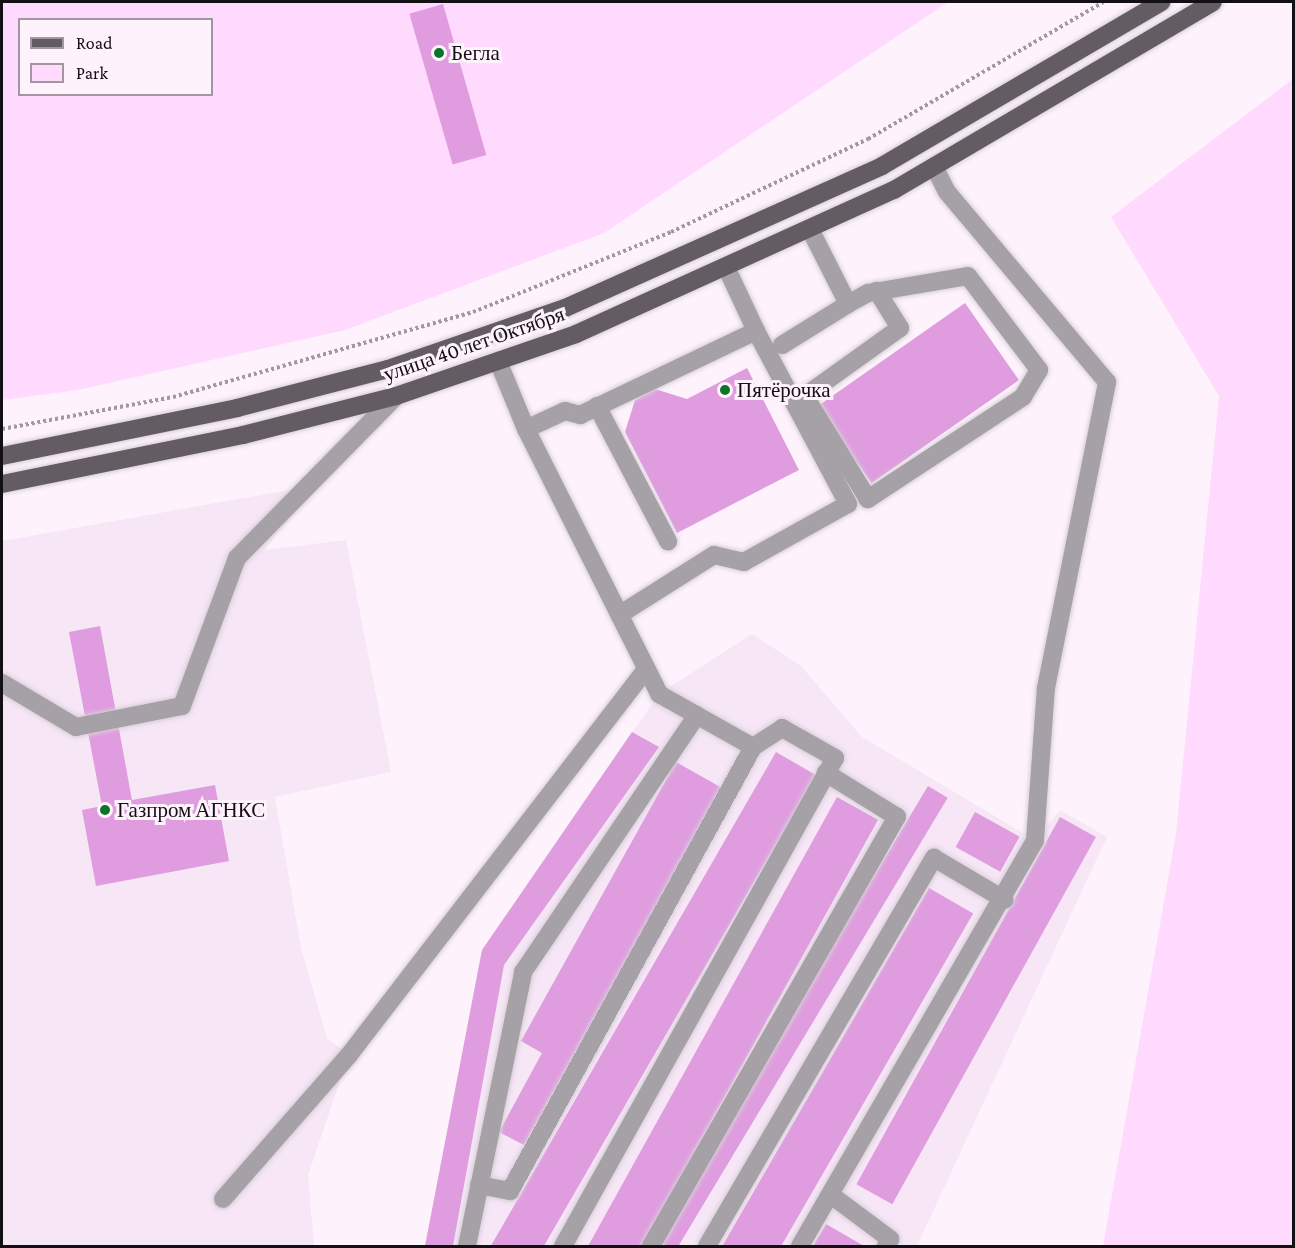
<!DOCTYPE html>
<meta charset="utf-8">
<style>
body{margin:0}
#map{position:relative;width:1295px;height:1248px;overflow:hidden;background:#fef3fd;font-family:"Crimson Pro",serif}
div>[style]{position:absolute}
.built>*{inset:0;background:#f6e6f6}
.green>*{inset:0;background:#ffd9fe}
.building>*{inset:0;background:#df9ddf;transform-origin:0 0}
.path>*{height:4px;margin-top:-2px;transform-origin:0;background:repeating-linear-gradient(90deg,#a199a0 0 3px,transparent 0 6px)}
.roads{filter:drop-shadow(0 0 2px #d8cfd8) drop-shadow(0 0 2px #d8cfd8)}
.minor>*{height:18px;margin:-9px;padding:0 9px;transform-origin:9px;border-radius:9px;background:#a6a1a6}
.major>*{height:18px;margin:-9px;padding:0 9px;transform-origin:9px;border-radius:9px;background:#635c63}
.dots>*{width:16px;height:16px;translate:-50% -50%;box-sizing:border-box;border:3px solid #fef3fd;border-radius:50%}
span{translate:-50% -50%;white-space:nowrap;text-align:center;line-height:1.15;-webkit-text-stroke:6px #fef3fd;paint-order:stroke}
.poi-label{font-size:21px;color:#131013}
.left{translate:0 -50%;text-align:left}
.street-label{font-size:21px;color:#131013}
.frame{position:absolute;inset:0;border:3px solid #131013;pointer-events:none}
.legend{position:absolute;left:18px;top:18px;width:195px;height:78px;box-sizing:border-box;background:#fef3fd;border:2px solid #a0989f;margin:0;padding:8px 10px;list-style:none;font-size:18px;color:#131013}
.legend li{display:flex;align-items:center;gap:12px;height:30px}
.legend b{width:30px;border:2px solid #a0989f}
</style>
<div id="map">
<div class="built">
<i style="clip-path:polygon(317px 485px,264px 550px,346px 540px,391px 772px,275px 797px,301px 948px,327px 1038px,349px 1055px,308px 1175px,314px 1246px,2px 1246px,2px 541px)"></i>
<i style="clip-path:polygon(752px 634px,801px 666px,862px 737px,1035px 840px,1060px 810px,1107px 837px,917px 1246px,425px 1246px,482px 950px,659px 694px)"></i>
</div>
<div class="green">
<i style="clip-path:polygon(evenodd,2px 2px,948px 2px,604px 233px,345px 330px,78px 390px,2px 400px,2px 2px,20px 20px,212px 20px,212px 94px,20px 94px,20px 20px)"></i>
<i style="clip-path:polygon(1293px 79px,1293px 1246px,1103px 1246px,1176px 834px,1219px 396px,1111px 217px)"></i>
</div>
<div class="building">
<i style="left:443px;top:4px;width:157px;height:35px;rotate:74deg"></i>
<i style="left:965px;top:303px;width:94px;height:180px;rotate:55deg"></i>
<i style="clip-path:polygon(747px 368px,799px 470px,677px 533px,625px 432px,635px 400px,655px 389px,687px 399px)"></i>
<i style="clip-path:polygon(100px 626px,132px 800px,215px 785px,229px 861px,96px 886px,82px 810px,102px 806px,69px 632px)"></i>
<i style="clip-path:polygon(632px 732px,659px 747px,504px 965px,453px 1246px,425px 1246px,482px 950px)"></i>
<i style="left:776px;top:752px;width:46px;height:569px;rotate:30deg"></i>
<i style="clip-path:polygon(676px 762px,722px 788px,524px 1145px,499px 1132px,542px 1053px,521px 1041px)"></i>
<i style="left:928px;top:786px;width:23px;height:529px;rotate:31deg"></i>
<i style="left:837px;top:797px;width:47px;height:518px;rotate:29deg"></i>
<i style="left:975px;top:812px;width:51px;height:40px;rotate:29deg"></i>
<i style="left:1060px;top:817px;width:41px;height:420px;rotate:29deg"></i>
<i style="left:929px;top:888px;width:51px;height:412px;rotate:30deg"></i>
<i style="clip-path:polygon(826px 1224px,864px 1246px,813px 1246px)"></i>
</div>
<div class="path">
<i style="left:2px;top:429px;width:174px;rotate:-10.6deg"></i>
<i style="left:173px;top:397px;width:312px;rotate:-15.8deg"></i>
<i style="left:473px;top:312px;width:214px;rotate:-22deg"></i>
<i style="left:671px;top:232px;width:218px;rotate:-25.3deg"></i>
<i style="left:868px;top:139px;width:272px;rotate:-30.2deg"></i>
</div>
<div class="roads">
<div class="minor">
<i style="left:727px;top:269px;width:68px;rotate:64.9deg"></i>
<i style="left:848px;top:304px;width:23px;rotate:-29deg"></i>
<i style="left:868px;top:293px;width:101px;rotate:-9.6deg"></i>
<i style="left:968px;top:276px;width:118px;rotate:52.9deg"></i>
<i style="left:1039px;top:370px;width:31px;rotate:121deg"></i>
<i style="left:1023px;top:397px;width:186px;rotate:146.7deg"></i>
<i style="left:868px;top:499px;width:121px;rotate:-121.5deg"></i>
<i style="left:805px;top:396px;width:117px;rotate:-35.6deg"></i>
<i style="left:900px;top:328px;width:44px;rotate:-121.9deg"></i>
<i style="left:782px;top:345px;width:78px;rotate:-31.8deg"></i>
<i style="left:848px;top:304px;width:82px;rotate:-116.9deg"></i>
<i style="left:498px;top:361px;width:74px;rotate:67.6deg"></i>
<i style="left:526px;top:429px;width:297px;rotate:63.3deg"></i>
<i style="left:659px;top:694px;width:108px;rotate:29.4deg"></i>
<i style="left:753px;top:747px;width:35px;rotate:-33deg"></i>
<i style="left:782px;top:728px;width:61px;rotate:29.5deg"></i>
<i style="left:835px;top:758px;width:559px;rotate:119.13deg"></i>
<i style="left:597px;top:406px;width:153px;rotate:62.3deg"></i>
<i style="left:526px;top:429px;width:43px;rotate:-24.8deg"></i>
<i style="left:565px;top:411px;width:16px;rotate:15deg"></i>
<i style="left:580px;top:415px;width:195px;rotate:-25.5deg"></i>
<i style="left:756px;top:331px;width:196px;rotate:62deg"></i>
<i style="left:848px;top:504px;width:119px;rotate:150.9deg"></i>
<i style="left:744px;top:562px;width:31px;rotate:-167deg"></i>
<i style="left:714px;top:555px;width:112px;rotate:147.7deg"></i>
<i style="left:2px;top:683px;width:86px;rotate:30.7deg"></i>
<i style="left:76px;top:727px;width:108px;rotate:-11.2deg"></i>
<i style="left:182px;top:706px;width:158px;rotate:-69.6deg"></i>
<i style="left:237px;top:558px;width:227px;rotate:-45.5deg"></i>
<i style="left:479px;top:1185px;width:32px;rotate:11deg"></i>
<i style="left:510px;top:1191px;width:506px;rotate:-61.31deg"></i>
<i style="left:831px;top:1195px;width:74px;rotate:36.7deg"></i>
<i style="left:890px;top:1239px;width:8px;rotate:120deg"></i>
<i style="left:223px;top:1199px;width:191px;rotate:-48.8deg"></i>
<i style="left:349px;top:1055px;width:487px;rotate:-52.4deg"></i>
<i style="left:467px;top:1246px;width:280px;rotate:-78.4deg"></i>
<i style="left:523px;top:972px;width:310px;rotate:-55.9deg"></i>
<i style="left:651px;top:1246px;width:495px;rotate:-60.2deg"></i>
<i style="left:897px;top:817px;width:84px;rotate:-148.2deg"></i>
<i style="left:707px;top:1246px;width:450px;rotate:-59.7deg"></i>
<i style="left:934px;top:858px;width:82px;rotate:30.6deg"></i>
<i style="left:800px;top:1246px;width:469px;rotate:-59.9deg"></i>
<i style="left:1035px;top:840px;width:152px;rotate:-85.9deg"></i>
<i style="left:1046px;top:688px;width:312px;rotate:-78.7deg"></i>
<i style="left:1107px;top:382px;width:248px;rotate:-130.1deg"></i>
<i style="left:947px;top:192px;width:27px;rotate:-117deg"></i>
</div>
<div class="major">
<i style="left:2px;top:456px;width:240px;rotate:-11.5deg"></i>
<i style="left:237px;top:408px;width:156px;rotate:-14.5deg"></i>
<i style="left:388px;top:369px;width:187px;rotate:-19deg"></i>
<i style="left:565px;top:308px;width:347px;rotate:-24.1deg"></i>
<i style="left:882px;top:166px;width:324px;rotate:-30.4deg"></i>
<i style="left:2px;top:484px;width:246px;rotate:-11.5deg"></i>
<i style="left:243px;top:435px;width:158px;rotate:-14.3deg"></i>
<i style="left:396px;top:396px;width:190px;rotate:-19deg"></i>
<i style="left:576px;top:334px;width:349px;rotate:-24.4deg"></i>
<i style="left:894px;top:190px;width:370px;rotate:-30.5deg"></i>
</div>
</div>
<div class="dots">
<i style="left:439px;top:53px;background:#0a7528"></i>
<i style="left:725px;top:390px;background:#0a7528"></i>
<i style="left:105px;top:810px;background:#0a7528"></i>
</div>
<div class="poi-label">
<span class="left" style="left:451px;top:53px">Бегла</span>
<span class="left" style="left:737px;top:390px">Пятёрочка</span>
<span class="left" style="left:117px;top:810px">Газпром АГНКС</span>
</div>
<div class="street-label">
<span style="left:474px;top:344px;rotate:-19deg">улица 40 лет Октября</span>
</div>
<div class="frame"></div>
<ul class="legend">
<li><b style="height:8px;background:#635c63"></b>Road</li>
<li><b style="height:16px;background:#ffd9fe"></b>Park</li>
</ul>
</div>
